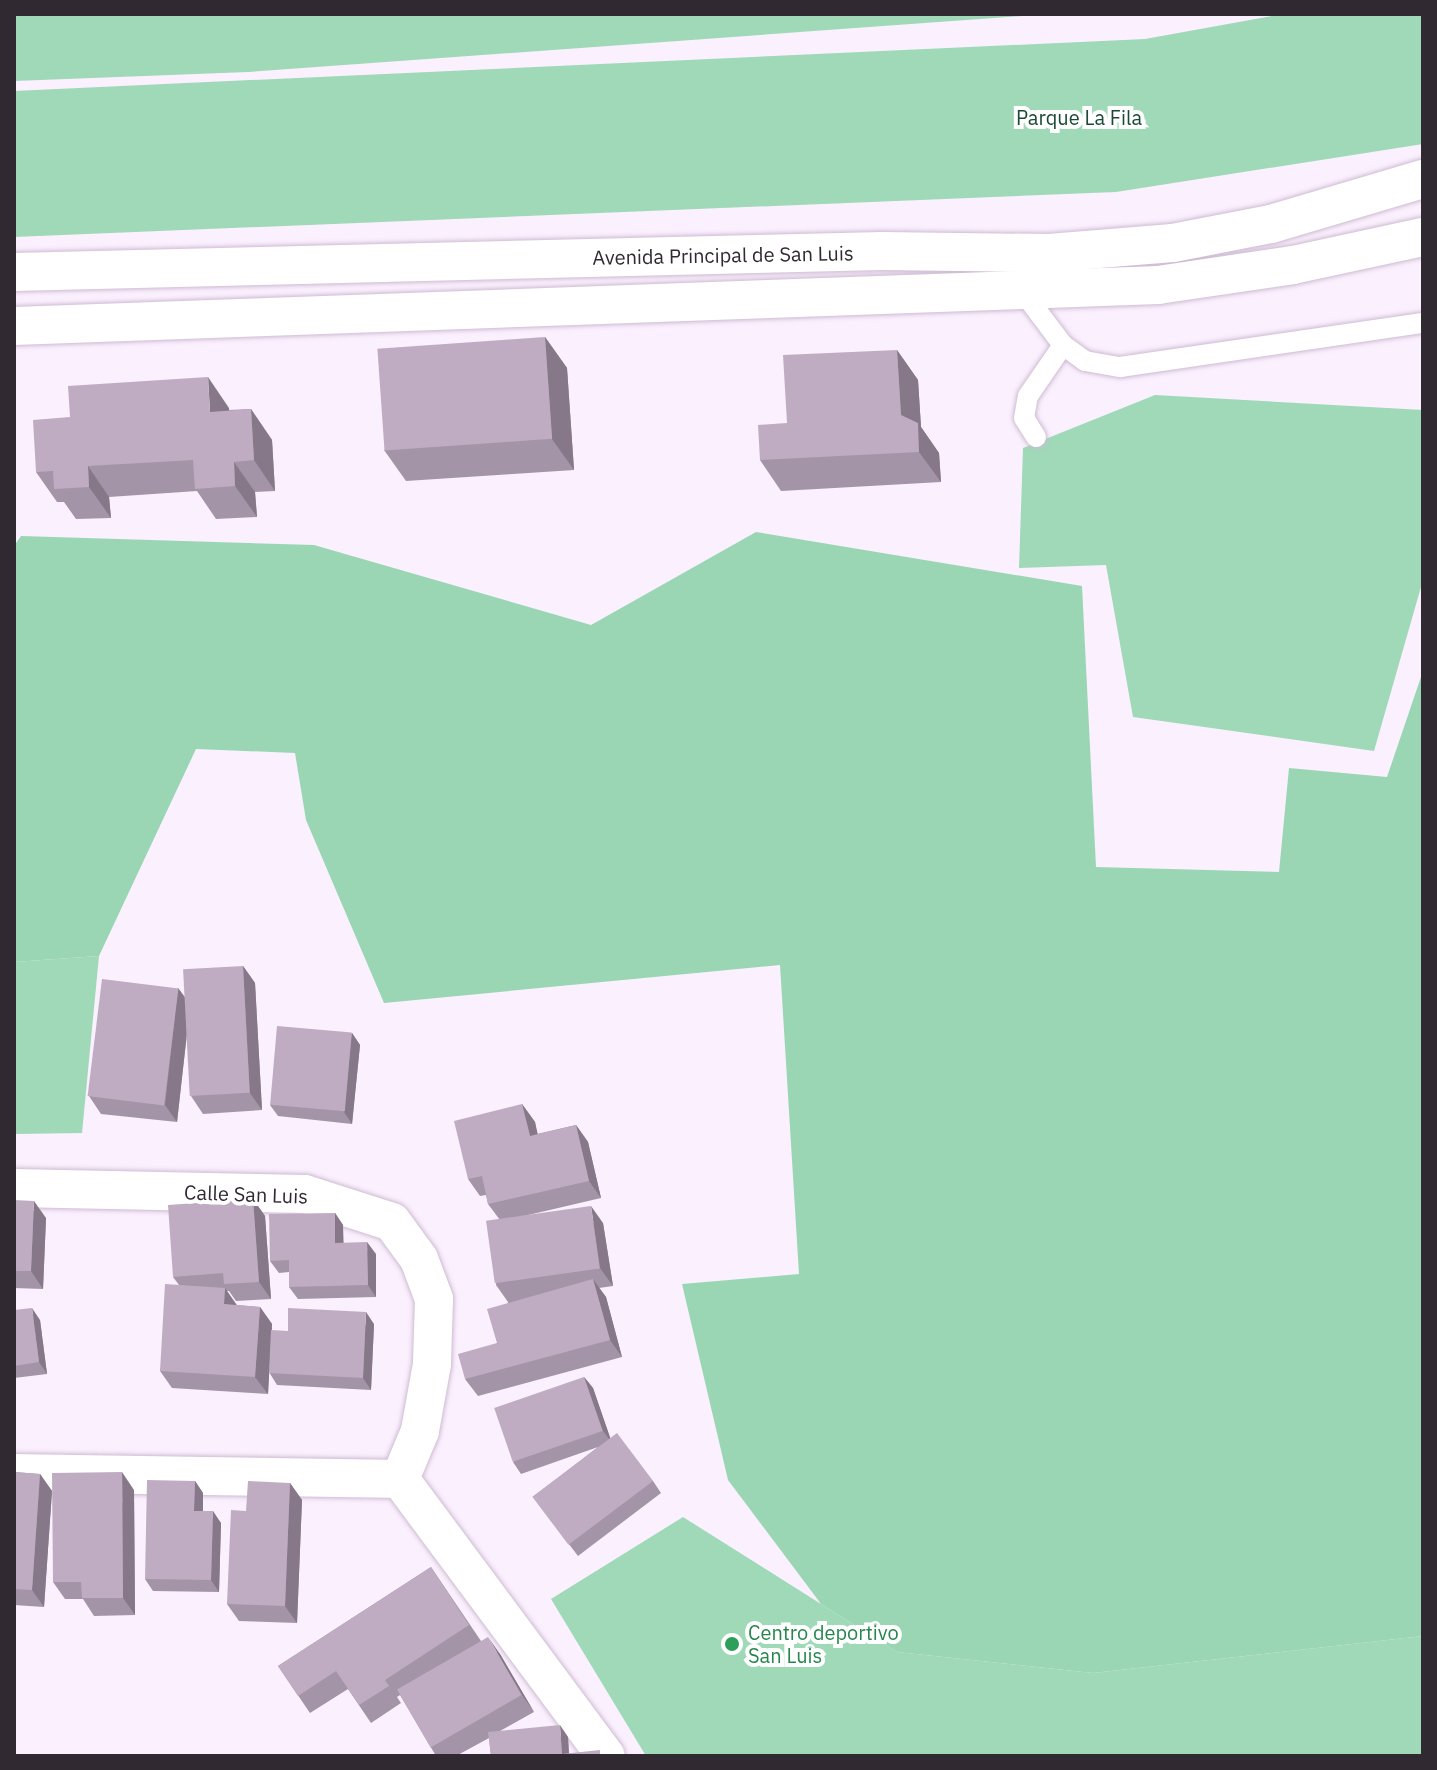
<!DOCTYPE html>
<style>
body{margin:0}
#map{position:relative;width:1437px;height:1770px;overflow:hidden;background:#fbf0fe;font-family:"IBM Plex Sans",sans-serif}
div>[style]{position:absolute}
.green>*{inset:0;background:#9fd9b8}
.forest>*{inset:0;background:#9ad6b4}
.roads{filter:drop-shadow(0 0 2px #cebbd2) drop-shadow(0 0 2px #cebbd2)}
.service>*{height:20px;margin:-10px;padding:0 10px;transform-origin:10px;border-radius:10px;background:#fff}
.minor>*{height:38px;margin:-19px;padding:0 19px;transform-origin:19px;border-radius:19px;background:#fff}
.wall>*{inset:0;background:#a494a7}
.shaded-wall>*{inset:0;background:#867888}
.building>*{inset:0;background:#bfacc2;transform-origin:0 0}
.dots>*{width:22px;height:22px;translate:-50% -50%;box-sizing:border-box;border:4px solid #fff;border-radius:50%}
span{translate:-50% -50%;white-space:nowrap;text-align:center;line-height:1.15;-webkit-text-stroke:8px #fff;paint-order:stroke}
.park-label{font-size:20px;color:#1b4a33}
.street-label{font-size:20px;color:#302932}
.leisure-label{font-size:20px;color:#27864d}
.left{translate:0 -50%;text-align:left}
.frame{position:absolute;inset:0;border:16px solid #302932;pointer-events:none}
</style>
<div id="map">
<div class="green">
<i style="clip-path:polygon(14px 14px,1049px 14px,248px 72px,14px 81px)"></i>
<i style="clip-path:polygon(1283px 14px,1423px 14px,1423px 144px,1116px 192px,14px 237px,14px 91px,1145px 39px)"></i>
<i style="clip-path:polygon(1155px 395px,1423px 410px,1423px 580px,1374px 751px,1133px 717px,1106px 565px,1019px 568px,1023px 448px)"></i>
<i style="clip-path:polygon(99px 956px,82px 1133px,14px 1134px,14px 962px)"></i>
<i style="clip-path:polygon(683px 1517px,897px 1652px,1093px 1673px,1423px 1636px,1423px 1756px,646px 1756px,551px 1599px)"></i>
</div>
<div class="forest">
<i style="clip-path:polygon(756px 532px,1082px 586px,1096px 867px,1279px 872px,1289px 768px,1387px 777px,1423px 671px,1423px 1636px,1093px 1673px,897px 1652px,821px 1604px,728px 1480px,682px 1284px,799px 1274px,780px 965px,384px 1003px,306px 820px,295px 753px,196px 749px,99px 956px,14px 962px,14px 546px,21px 536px,314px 545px,591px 625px)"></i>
</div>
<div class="roads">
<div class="service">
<i style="left:1023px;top:292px;width:66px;rotate:53deg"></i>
<i style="left:1063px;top:345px;width:27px;rotate:36deg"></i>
<i style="left:1085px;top:361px;width:36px;rotate:10deg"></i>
<i style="left:1120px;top:367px;width:306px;rotate:-8.3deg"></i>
<i style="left:1036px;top:437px;width:22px;rotate:-122deg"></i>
<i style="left:1024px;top:418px;width:22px;rotate:-80deg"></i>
<i style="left:1028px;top:396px;width:62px;rotate:-55.5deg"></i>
</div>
<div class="minor">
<i style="left:14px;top:272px;width:868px;rotate:-1.39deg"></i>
<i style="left:882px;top:251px;width:167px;rotate:0.7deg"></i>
<i style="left:1049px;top:253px;width:124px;rotate:-4.6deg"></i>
<i style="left:1173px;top:243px;width:100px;rotate:-11deg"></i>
<i style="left:1271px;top:224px;width:159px;rotate:-16.5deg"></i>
<i style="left:14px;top:326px;width:1145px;rotate:-2.05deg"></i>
<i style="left:1158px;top:285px;width:136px;rotate:-8.4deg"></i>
<i style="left:1293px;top:265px;width:133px;rotate:-12.2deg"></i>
<i style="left:14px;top:1188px;width:291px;rotate:1.2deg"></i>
<i style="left:305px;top:1194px;width:91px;rotate:17.8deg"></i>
<i style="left:392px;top:1222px;width:46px;rotate:53.9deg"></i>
<i style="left:419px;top:1259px;width:43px;rotate:69.4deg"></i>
<i style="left:434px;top:1299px;width:65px;rotate:91.8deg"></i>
<i style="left:432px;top:1364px;width:68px;rotate:100.2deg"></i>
<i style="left:420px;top:1431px;width:52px;rotate:112.6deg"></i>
<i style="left:14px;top:1473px;width:386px;rotate:0.9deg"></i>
<i style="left:400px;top:1479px;width:345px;rotate:53.4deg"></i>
</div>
</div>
<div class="wall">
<i style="clip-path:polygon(545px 337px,567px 368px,574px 470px,406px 481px,384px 450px)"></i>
<i style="clip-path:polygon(897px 350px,918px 380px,921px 427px,939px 453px,941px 482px,781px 491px,760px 460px,787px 423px)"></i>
<i style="clip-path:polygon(229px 408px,229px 410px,251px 409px,272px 440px,275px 491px,255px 492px,257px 517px,216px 519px,197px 491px,109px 497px,111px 518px,76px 519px,64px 502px,57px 502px,36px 472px)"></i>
<i style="clip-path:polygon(243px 966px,255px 983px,262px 1110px,203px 1114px,191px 1096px,187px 1034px,177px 1122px,101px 1114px,89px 1096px,178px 988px,185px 997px)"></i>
<i style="clip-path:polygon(352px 1033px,360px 1045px,352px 1124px,278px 1116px,270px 1105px)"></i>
<i style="clip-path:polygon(522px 1104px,535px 1122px,537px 1134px,576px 1125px,588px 1142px,601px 1198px,524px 1216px,603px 1223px,613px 1286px,599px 1288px,606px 1297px,622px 1357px,478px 1396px,465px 1379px,497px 1343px,508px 1302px,496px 1285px,500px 1220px,488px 1204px,486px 1195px,480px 1196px,468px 1179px)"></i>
<i style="clip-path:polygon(253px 1199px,265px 1216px,271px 1299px,236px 1301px,229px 1291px,227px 1291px,237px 1305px,260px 1307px,272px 1324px,272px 1331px,288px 1331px,374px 1324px,371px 1390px,277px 1385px,269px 1372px,268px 1394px,172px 1388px,160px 1371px,179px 1285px,173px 1277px)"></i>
<i style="clip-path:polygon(14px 1200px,46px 1218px,43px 1289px,14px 1288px)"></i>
<i style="clip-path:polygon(335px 1213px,343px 1225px,343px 1243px,376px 1254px,376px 1297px,298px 1299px,289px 1287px,289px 1272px,279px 1273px,270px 1261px)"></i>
<i style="clip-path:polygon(14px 1310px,40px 1320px,47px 1374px,14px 1378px)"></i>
<i style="clip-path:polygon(584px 1377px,593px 1388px,610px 1438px,653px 1481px,661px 1493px,578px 1556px,533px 1497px,598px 1447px,521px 1474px,513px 1462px)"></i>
<i style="clip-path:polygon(14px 1472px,40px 1474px,52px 1491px,44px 1607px,14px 1605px)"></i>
<i style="clip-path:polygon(195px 1481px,203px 1493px,203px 1511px,221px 1523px,219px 1592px,153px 1591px,145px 1579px)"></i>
<i style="clip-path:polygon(290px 1483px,302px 1500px,297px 1623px,239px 1621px,227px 1604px,246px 1511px)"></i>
<i style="clip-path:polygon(134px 1490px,135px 1615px,94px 1616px,83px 1599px,65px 1599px,53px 1582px)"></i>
<i style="clip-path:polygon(431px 1567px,481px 1641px,500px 1654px,534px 1712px,500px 1731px,568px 1737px,569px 1753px,604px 1756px,491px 1756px,489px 1738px,456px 1756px,436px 1756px,400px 1695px,397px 1697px,401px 1703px,371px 1723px,348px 1689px,310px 1713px,278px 1666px)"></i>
</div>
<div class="shaded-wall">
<i style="clip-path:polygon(545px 337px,567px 368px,574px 470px,552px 439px)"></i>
<i style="clip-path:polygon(897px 350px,918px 380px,921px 427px,939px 453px,941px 482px,919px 452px,901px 415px)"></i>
<i style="clip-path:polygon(208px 377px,229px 408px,231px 442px,210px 412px)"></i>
<i style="clip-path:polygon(251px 409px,272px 440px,275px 491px,254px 460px)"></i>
<i style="clip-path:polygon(234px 462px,255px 492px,257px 517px,235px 486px)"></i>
<i style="clip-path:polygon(88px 466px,109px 497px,111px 518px,89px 487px)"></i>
<i style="clip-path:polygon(243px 966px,255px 983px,262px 1110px,250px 1093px)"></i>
<i style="clip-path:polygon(178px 988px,190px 1005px,177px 1122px,165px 1105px)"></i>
<i style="clip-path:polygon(352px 1033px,360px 1045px,352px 1124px,344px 1112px)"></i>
<i style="clip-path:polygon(522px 1104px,535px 1122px,542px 1153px,530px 1136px)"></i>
<i style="clip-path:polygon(576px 1125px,588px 1142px,601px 1198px,589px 1181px)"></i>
<i style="clip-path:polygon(253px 1199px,265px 1216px,271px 1299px,259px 1282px)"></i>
<i style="clip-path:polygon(34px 1201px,46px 1218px,43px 1289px,31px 1271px)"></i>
<i style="clip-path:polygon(591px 1206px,603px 1223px,613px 1286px,600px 1268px)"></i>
<i style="clip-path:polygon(335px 1213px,343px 1225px,344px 1255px,335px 1243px)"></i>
<i style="clip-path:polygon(367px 1242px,376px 1254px,376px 1297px,368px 1285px)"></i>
<i style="clip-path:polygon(593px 1279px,606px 1297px,622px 1357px,610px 1340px)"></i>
<i style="clip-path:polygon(225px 1288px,237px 1306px,224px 1304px)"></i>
<i style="clip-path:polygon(260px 1307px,272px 1324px,268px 1394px,255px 1377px)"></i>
<i style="clip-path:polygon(32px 1308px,40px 1320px,47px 1374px,39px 1362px)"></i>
<i style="clip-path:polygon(366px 1312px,374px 1324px,371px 1390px,363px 1378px)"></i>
<i style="clip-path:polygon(584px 1377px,593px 1388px,612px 1443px,603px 1431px)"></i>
<i style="clip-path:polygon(122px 1472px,134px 1490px,135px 1615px,123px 1598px)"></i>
<i style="clip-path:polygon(40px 1474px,52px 1491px,44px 1607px,32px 1590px)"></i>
<i style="clip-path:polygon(195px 1481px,203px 1493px,203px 1523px,194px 1511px)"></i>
<i style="clip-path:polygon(290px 1483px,302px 1500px,297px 1623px,285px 1606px)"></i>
<i style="clip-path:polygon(213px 1511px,221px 1523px,219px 1592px,211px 1580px)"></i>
<i style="clip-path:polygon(488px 1637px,500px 1654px,534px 1712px,522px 1695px)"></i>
<i style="clip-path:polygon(560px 1725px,568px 1737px,569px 1756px,562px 1754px)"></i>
</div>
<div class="building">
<i style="left:545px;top:337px;width:102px;height:168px;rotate:86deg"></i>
<i style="clip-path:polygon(897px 350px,901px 415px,918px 423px,919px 452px,760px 460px,758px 425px,787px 423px,783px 355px)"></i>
<i style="clip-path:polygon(208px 377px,210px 412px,251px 409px,254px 460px,234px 462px,235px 486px,195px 489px,193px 460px,88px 466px,89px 487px,54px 489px,53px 471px,36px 472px,33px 420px,70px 417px,68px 386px)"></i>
<i style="left:243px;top:966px;width:127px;height:60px;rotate:87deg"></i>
<i style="left:102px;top:979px;width:77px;height:118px;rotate:7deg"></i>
<i style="left:277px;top:1026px;width:75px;height:79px;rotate:5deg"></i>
<i style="clip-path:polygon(522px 1104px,530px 1136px,576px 1125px,589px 1181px,488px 1204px,482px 1176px,468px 1179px,454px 1121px)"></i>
<i style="clip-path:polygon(253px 1199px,259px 1282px,224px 1284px,223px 1273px,173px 1277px,168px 1205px)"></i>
<i style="clip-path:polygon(14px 1200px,34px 1201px,31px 1271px,14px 1271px)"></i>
<i style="left:591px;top:1206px;width:63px;height:106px;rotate:82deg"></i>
<i style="clip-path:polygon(335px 1213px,335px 1243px,367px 1242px,368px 1285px,289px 1287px,289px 1260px,270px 1261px,269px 1214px)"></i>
<i style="clip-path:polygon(593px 1279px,610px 1340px,465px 1379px,458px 1354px,497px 1343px,487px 1309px)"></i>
<i style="clip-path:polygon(165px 1284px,225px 1288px,224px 1304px,260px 1307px,255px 1377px,160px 1371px)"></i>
<i style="clip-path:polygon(32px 1308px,39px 1362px,14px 1366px,14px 1310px)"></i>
<i style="clip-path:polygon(288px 1308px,366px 1312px,363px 1378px,269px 1373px,271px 1330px,288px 1331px)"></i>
<i style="left:584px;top:1377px;width:57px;height:95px;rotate:71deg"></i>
<i style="left:617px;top:1433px;width:60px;height:106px;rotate:53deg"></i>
<i style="clip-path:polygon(14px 1472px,40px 1474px,32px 1590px,14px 1589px)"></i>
<i style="clip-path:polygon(122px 1472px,123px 1598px,82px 1598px,81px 1582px,53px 1582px,52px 1473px)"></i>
<i style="clip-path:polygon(147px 1480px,195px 1481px,194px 1511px,213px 1511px,211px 1580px,145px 1579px)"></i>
<i style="clip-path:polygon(248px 1481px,290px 1483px,285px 1606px,227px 1604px,231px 1510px,246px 1511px)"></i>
<i style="clip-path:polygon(431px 1567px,469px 1625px,385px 1680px,389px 1686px,359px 1705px,336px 1671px,298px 1696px,278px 1666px)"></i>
<i style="left:488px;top:1637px;width:67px;height:105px;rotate:60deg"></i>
<i style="clip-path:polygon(560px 1725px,562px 1754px,600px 1750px,600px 1756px,491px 1756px,488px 1732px)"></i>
</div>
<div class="dots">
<i style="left:732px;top:1644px;background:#2e9e5b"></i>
</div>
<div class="park-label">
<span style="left:1079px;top:117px">Parque La Fila</span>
</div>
<div class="street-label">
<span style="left:723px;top:255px;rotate:-1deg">Avenida Principal de San Luis</span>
<span style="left:246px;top:1194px;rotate:2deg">Calle San Luis</span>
</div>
<div class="leisure-label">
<span class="left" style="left:748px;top:1644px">Centro deportivo<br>San Luis</span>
</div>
<div class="frame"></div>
</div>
